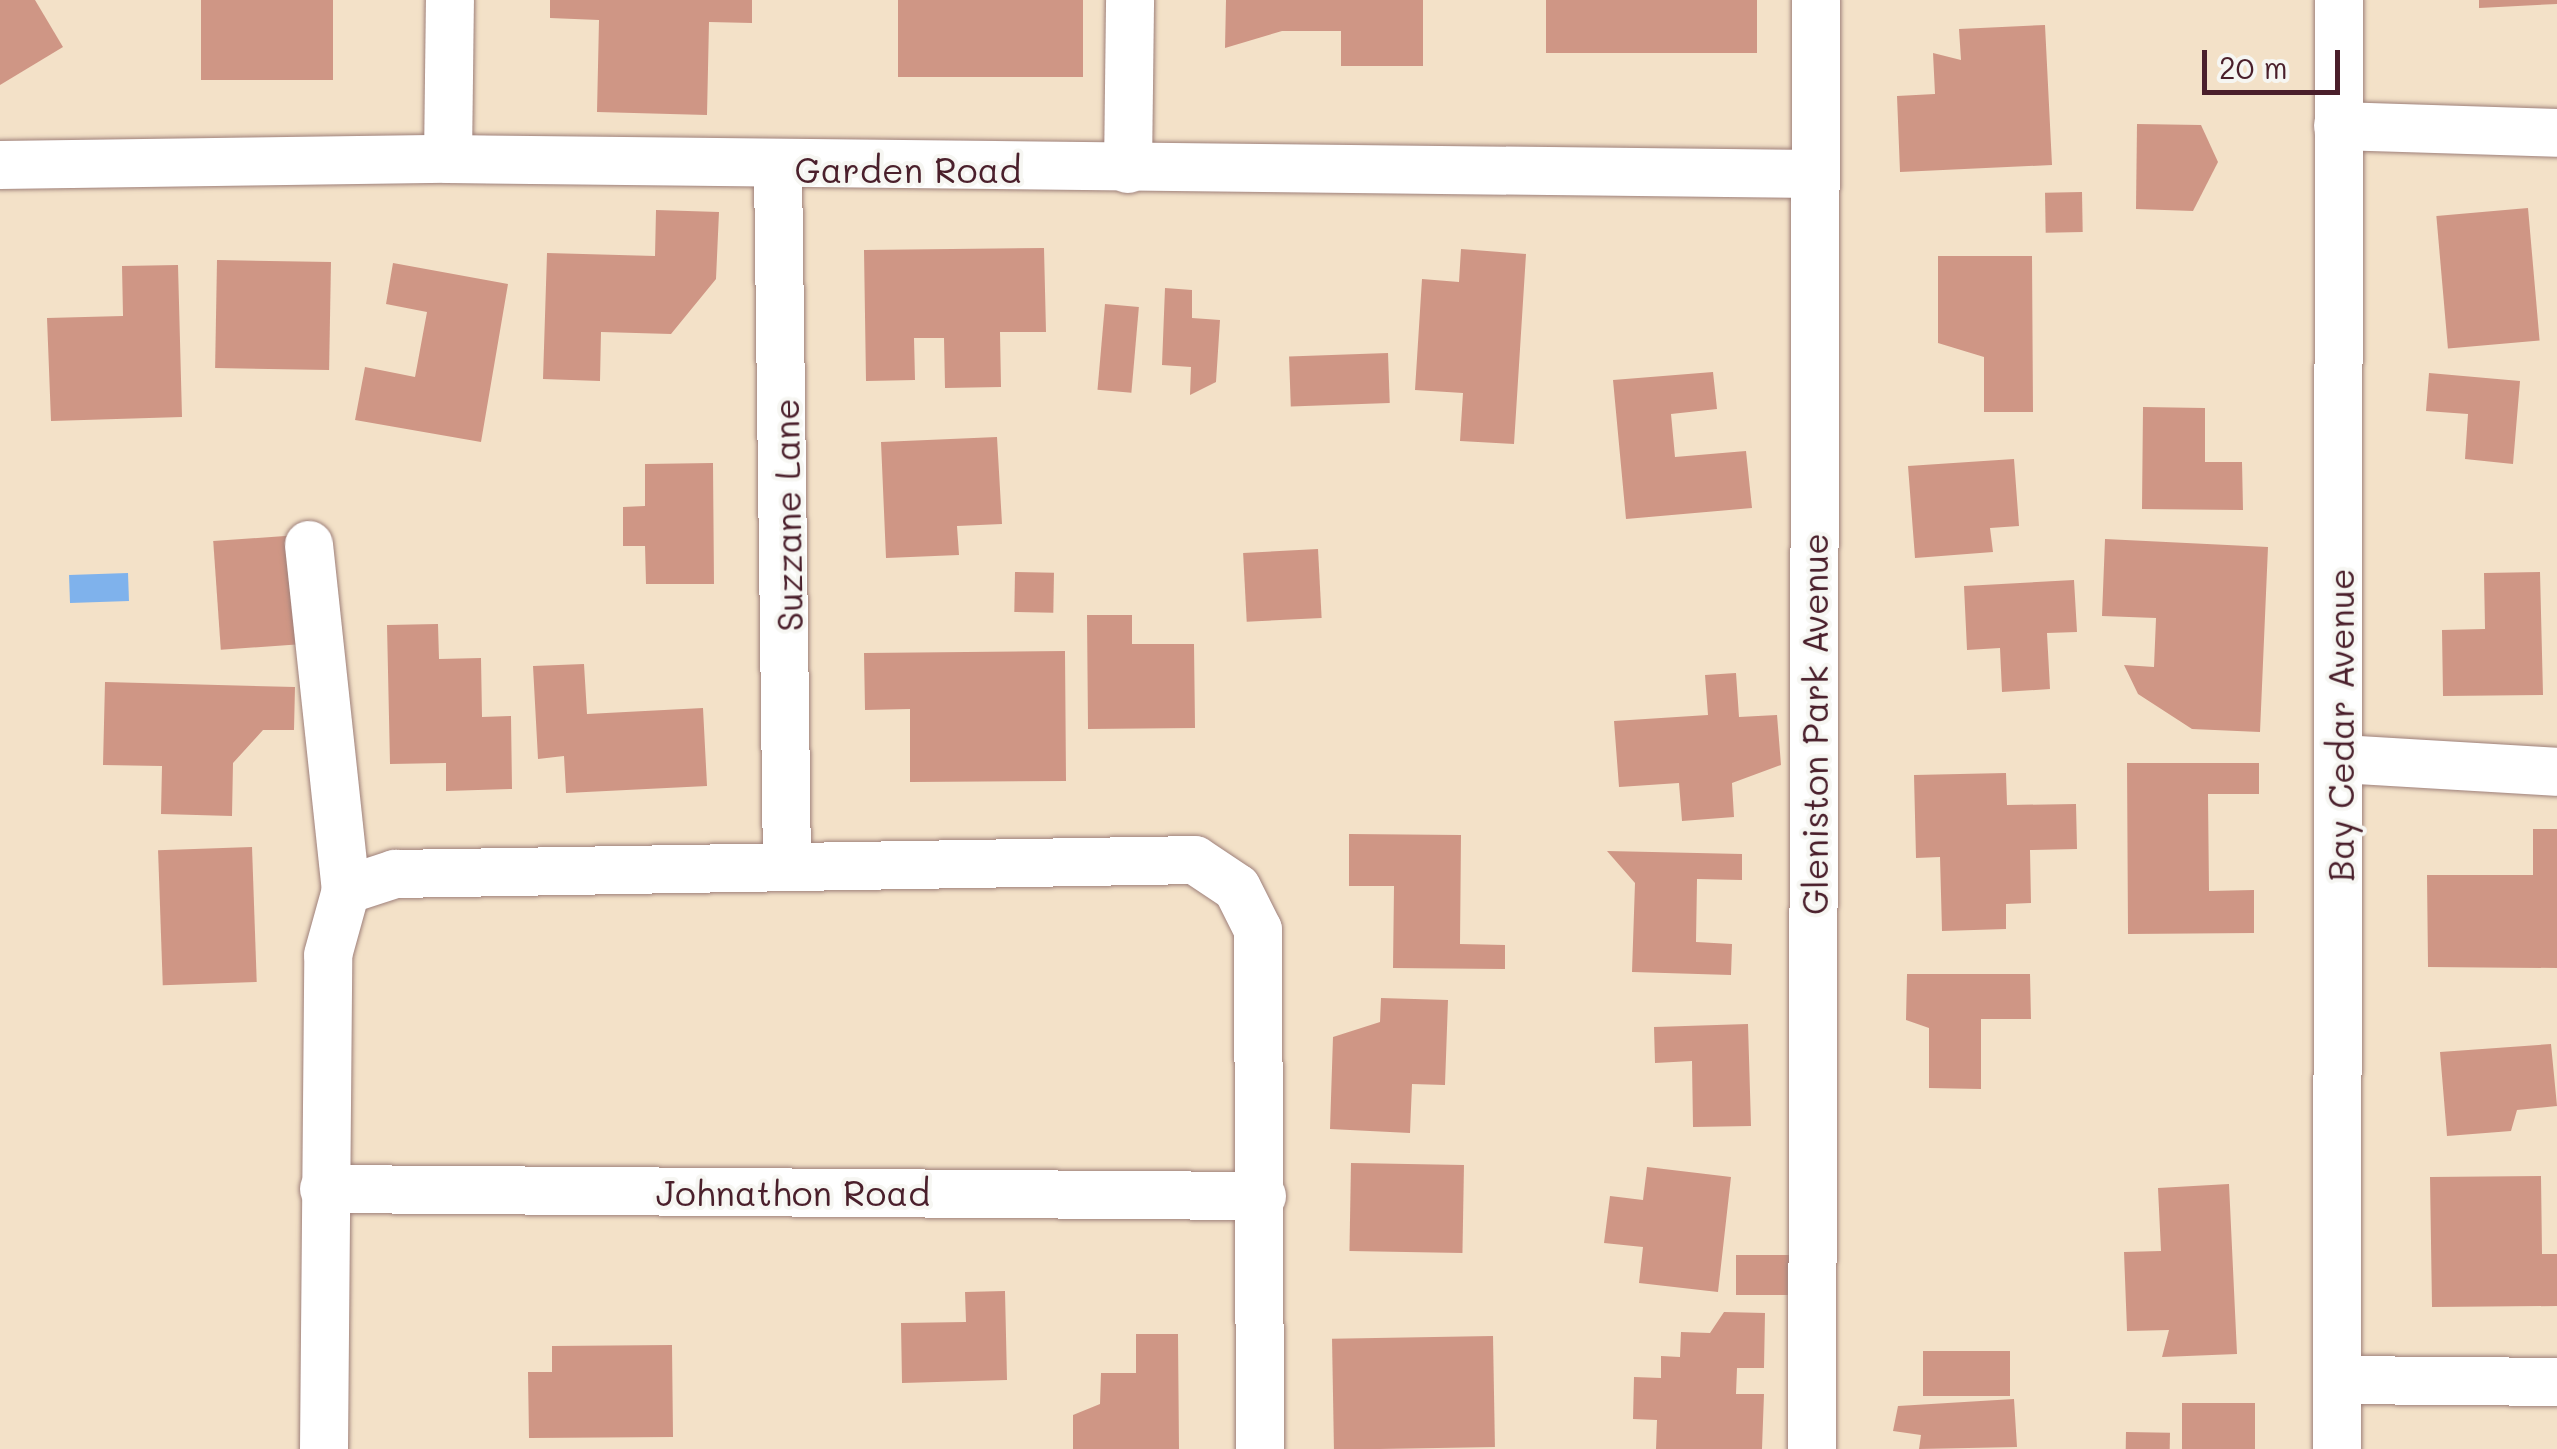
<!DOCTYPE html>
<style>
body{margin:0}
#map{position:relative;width:2557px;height:1449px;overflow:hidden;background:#f3e1c8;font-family:Mali,sans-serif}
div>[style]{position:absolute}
.water>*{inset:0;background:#7fb2ec;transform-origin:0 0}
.building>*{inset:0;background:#cf9685;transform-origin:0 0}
.roads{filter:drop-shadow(0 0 2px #9e807a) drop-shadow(0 0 2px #9e807a)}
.minor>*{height:48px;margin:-24px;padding:0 24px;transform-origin:24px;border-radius:24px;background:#fff}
span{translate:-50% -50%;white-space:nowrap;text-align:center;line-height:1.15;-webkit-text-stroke:8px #f6f6f2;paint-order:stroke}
.street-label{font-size:35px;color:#4a1f2b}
.scale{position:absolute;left:2202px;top:50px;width:138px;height:45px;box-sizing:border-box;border:5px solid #4a1f2b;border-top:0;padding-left:12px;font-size:30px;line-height:35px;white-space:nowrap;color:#4a1f2b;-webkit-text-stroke:8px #f6f6f2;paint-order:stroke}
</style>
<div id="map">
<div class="water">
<i style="left:128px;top:573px;width:28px;height:59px;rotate:88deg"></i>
</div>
<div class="building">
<i style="clip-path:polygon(0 0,35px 0,63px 47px,0 85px)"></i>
<i style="left:201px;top:0;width:132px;height:80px"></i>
<i style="clip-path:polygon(550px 0,752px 0,752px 23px,709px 22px,707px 115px,597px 112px,599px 20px,550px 18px)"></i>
<i style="left:898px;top:0;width:185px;height:77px"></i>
<i style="clip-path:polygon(1226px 0,1423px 0,1423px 66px,1341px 66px,1341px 31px,1282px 31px,1225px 48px)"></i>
<i style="left:1546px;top:0;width:211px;height:53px"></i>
<i style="clip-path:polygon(2479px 0,2557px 0,2557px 4px,2479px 8px)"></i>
<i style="clip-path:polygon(2045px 25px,2052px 165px,1900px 172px,1897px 96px,1935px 94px,1933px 53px,1961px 60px,1959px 29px)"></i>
<i style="clip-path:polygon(2137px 124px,2201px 125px,2218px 162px,2193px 211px,2136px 209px)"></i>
<i style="left:2082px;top:192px;width:40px;height:37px;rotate:89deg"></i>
<i style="left:2528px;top:208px;width:133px;height:92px;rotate:85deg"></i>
<i style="clip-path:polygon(656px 210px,719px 212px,716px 279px,671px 334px,601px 332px,600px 381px,543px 379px,547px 253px,655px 256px)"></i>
<i style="clip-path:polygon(1044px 248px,1046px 332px,1000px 332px,1001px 387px,945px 388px,944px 338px,914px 338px,915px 380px,866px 381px,864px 250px)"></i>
<i style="clip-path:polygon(1461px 249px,1526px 254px,1514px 444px,1460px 441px,1463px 393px,1415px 390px,1422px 279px,1459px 282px)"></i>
<i style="clip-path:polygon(1938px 256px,2032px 256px,2033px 412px,1984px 412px,1984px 357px,1938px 343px)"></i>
<i style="left:217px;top:260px;width:114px;height:108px;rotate:1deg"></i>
<i style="clip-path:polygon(393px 263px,508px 284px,481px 442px,355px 420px,365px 367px,415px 377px,427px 312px,386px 304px)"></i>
<i style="clip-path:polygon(178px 265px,182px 417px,51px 421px,47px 318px,123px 316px,122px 266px)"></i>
<i style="clip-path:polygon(1165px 288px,1192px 290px,1192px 318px,1220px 320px,1216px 382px,1190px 395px,1191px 367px,1162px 365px)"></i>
<i style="left:1105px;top:304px;width:34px;height:86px;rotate:5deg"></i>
<i style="left:1388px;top:353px;width:50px;height:99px;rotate:88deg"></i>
<i style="clip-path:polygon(1713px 372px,1717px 409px,1671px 414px,1675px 457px,1746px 451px,1752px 508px,1626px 519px,1613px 380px)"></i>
<i style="clip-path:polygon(2429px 373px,2520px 381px,2513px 464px,2465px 459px,2468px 414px,2426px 411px)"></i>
<i style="clip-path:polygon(2143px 407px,2205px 408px,2205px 462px,2242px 462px,2243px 510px,2142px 509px)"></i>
<i style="clip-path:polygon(997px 437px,1002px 524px,957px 526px,959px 555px,886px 558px,881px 442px)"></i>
<i style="clip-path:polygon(2014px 459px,2019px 526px,1990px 528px,1993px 552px,1915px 558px,1908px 466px)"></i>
<i style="clip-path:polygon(713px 463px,714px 584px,646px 584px,645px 546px,623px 546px,623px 507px,645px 506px,645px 464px)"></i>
<i style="left:299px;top:535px;width:109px;height:86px;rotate:86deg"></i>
<i style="clip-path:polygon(2105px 539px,2268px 547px,2260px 732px,2192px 729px,2138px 694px,2124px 665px,2154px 667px,2156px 618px,2102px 616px)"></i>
<i style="left:1318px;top:549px;width:69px;height:75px;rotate:87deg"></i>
<i style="left:1015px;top:572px;width:39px;height:40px;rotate:1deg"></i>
<i style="clip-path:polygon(2540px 572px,2543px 695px,2443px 696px,2442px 630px,2485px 629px,2484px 573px)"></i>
<i style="clip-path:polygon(2074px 580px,2077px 632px,2047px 633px,2050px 689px,2002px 692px,2000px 648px,1967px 650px,1964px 586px)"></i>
<i style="clip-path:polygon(1087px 615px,1132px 615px,1132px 644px,1194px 644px,1195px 728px,1088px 729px)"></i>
<i style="clip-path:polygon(438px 624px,439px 659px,481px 658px,482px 717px,511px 716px,512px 789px,446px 791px,446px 763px,390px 764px,387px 625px)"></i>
<i style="clip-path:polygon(1065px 651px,1066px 781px,910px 782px,910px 709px,865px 710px,864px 653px)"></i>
<i style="clip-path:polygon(584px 664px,587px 714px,703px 708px,707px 786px,566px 793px,564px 756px,538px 759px,533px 666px)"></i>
<i style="clip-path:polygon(1736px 673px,1739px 717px,1777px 715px,1781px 765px,1732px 783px,1734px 817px,1682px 821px,1679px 783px,1619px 787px,1614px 721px,1708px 715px,1705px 675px)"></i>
<i style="clip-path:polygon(105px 682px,295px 687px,294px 730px,263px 730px,233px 763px,232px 816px,161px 814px,162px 766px,103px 765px)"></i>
<i style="clip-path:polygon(2127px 763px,2259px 763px,2259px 794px,2208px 794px,2209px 891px,2254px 890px,2254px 933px,2128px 934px)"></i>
<i style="clip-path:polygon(2006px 773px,2007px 805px,2076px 804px,2077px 849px,2030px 850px,2031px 903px,2006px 904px,2006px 929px,1942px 931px,1940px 857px,1916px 858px,1914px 775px)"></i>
<i style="clip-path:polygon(2533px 829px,2557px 829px,2557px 968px,2428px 967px,2427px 875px,2533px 875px)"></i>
<i style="clip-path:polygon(1349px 834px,1461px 835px,1460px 944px,1505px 945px,1505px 969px,1393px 968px,1394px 886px,1349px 886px)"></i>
<i style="left:252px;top:847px;width:135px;height:94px;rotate:88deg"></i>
<i style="clip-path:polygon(1607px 851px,1742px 854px,1742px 880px,1697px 879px,1696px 942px,1732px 944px,1731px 975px,1632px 972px,1635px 883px)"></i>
<i style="clip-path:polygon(1907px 974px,2030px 974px,2031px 1019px,1981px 1019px,1981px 1089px,1929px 1088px,1929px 1028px,1906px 1020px)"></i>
<i style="clip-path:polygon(1381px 998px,1448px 1000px,1445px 1085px,1412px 1084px,1410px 1133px,1330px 1129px,1333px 1037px,1380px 1022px)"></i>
<i style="clip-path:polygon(1748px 1024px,1751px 1126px,1693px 1127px,1692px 1061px,1655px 1063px,1654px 1027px)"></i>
<i style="clip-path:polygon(2551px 1044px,2557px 1106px,2517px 1110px,2511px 1131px,2447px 1136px,2440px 1052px)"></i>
<i style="left:1351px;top:1163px;width:113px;height:88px;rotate:1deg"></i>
<i style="clip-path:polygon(1647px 1167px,1731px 1177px,1718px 1292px,1639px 1283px,1643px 1247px,1604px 1243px,1610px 1196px,1643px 1200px)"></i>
<i style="clip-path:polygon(2541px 1176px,2542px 1254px,2557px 1254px,2557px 1306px,2432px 1307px,2430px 1177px)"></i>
<i style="clip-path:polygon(2229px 1184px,2237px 1354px,2162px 1357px,2169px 1330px,2127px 1331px,2124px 1252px,2161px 1251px,2158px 1188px)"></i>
<i style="left:1736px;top:1255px;width:58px;height:40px"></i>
<i style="clip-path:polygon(1005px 1291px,1007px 1380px,902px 1383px,901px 1323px,966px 1322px,965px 1292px)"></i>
<i style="clip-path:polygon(1724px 1312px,1765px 1313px,1764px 1368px,1737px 1368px,1736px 1394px,1764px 1394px,1762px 1449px,1656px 1449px,1657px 1420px,1633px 1419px,1634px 1377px,1661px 1378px,1661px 1356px,1680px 1357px,1681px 1332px,1710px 1333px)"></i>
<i style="clip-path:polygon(1136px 1334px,1178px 1334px,1179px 1449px,1073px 1449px,1073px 1415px,1100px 1404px,1101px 1373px,1136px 1373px)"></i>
<i style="left:1493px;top:1336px;width:111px;height:161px;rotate:89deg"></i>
<i style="clip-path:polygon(672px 1345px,673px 1437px,529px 1438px,528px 1372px,552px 1372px,552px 1346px)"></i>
<i style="left:2010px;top:1351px;width:45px;height:87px;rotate:90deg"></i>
<i style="clip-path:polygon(2014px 1399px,2017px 1447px,1919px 1449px,1921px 1435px,1893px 1431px,1898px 1406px)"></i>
<i style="left:2182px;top:1403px;width:73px;height:46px"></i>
<i style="left:2126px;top:1432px;width:44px;height:17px;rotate:1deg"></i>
</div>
<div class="roads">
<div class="minor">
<i style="left:2338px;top:126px;width:219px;rotate:1.8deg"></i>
<i style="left:448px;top:159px;width:159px;rotate:-89.3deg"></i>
<i style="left:0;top:165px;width:448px;rotate:-0.8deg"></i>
<i style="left:448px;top:159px;width:1367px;rotate:0.63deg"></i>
<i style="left:778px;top:168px;width:693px;rotate:89.26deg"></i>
<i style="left:1128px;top:169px;width:169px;rotate:-89.3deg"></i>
<i style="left:309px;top:545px;width:347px;rotate:83.9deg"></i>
<i style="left:2340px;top:759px;width:217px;rotate:3.4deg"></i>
<i style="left:324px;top:1189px;width:938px;rotate:0.43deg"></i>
<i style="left:2337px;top:1380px;width:220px;rotate:0.5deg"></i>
<i style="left:324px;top:1449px;width:494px;rotate:-89.5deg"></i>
<i style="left:328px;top:955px;width:67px;rotate:-74.5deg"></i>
<i style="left:346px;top:890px;width:52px;rotate:-18.1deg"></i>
<i style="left:395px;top:874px;width:800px;rotate:-1deg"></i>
<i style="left:1195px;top:860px;width:50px;rotate:33.7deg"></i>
<i style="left:1237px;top:888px;width:47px;rotate:63.4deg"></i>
<i style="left:1258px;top:930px;width:519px;rotate:89.78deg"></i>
<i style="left:1812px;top:1449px;width:1449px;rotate:-89.84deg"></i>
<i style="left:2337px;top:1449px;width:1449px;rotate:-89.92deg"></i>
</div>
</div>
<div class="street-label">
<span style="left:908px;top:169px">Garden Road</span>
<span style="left:787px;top:515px;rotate:-91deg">Suzzane Lane</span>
<span style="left:1814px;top:724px;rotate:-90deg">Gleniston Park Avenue</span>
<span style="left:2340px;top:725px;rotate:-90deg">Bay Cedar Avenue</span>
<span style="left:793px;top:1192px">Johnathon Road</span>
</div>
<div class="scale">20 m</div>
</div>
